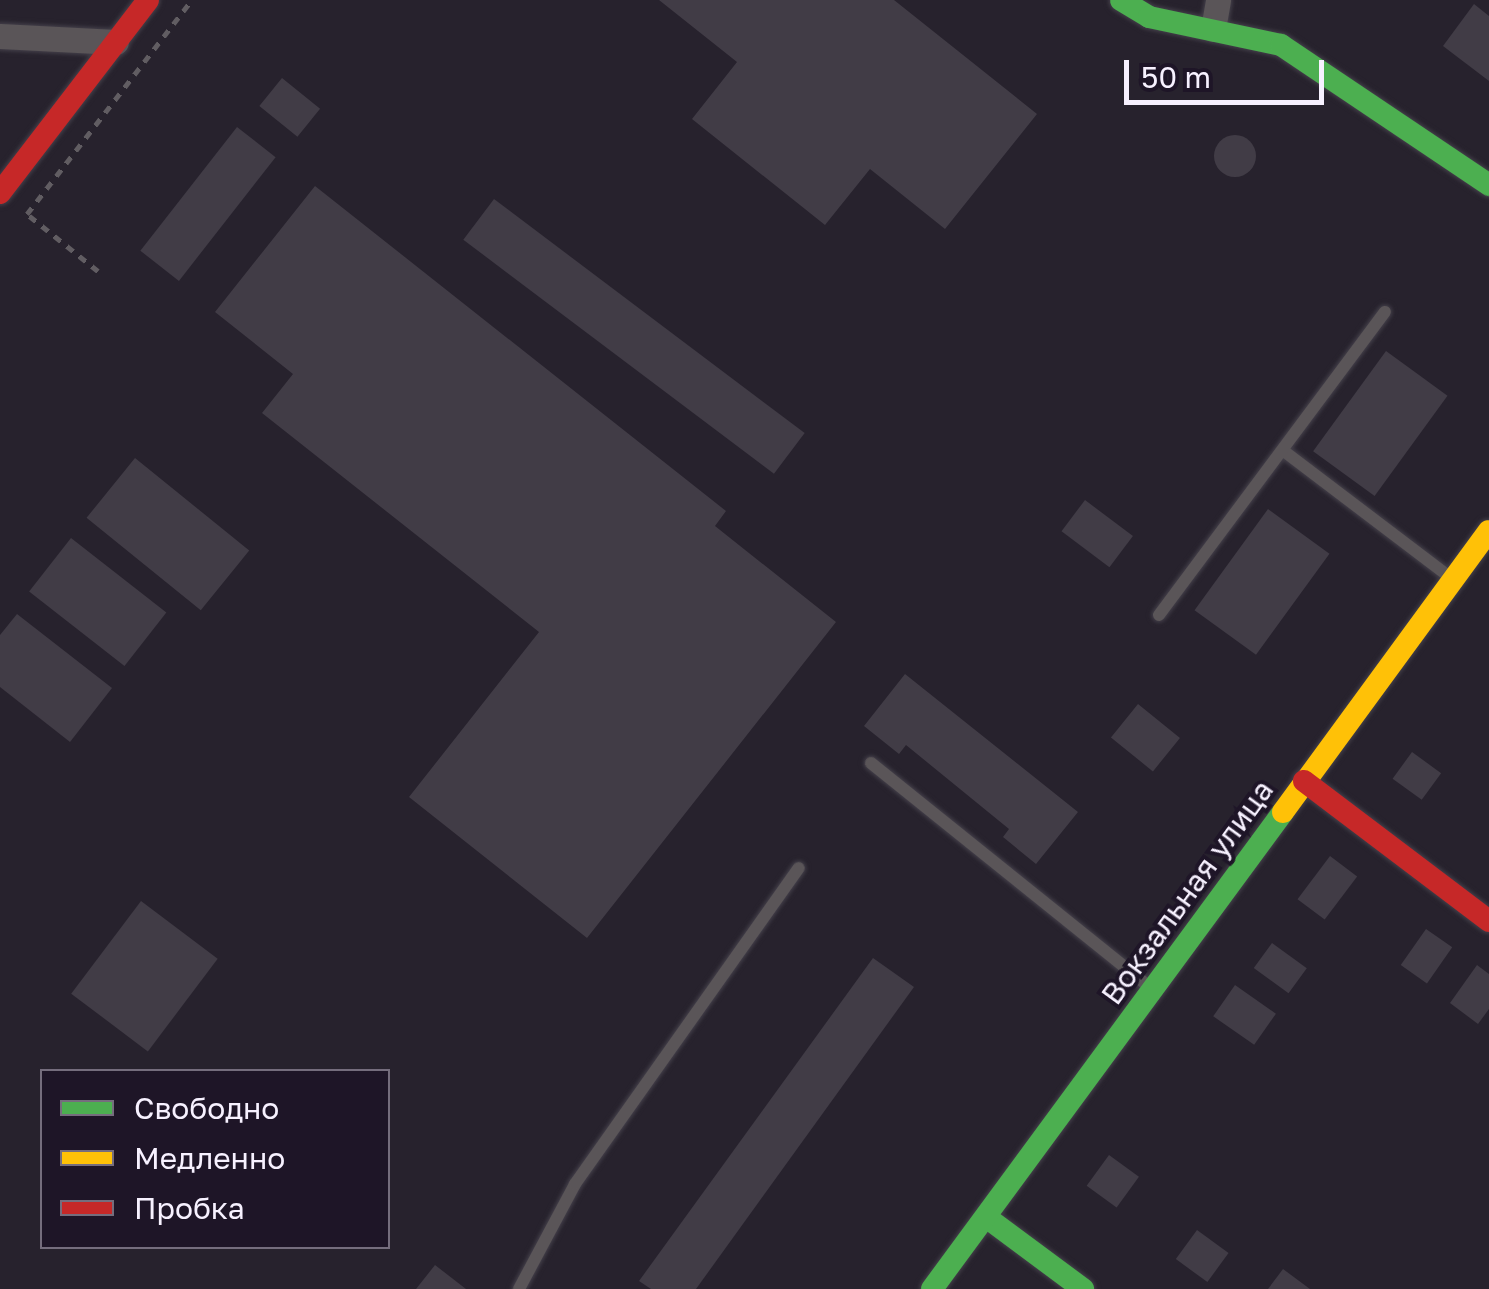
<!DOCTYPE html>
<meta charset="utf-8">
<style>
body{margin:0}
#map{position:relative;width:1489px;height:1289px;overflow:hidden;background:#27222d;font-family:"Golos Text",sans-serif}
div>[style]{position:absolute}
.building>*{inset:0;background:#413c46;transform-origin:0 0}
.round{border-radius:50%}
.path>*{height:5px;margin-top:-2.5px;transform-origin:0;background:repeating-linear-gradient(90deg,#615d62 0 8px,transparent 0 16px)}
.roads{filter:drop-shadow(0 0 2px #44404a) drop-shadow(0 0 2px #44404a)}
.lane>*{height:12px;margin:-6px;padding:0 6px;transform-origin:6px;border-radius:6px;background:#5a5558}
.street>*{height:25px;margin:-12.5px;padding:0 12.5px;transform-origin:12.5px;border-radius:12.5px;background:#5a5558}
.fast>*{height:22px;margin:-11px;padding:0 11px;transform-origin:11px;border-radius:11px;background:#4caf50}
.slow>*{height:22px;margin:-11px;padding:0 11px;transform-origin:11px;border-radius:11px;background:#ffc107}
.jam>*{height:22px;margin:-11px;padding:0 11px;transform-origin:11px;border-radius:11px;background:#c62828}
span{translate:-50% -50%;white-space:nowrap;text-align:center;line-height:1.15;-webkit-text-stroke:8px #1e1527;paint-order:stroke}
.street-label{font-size:30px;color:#f7f1ff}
.legend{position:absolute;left:40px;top:1069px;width:350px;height:180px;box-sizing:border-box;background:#1e1527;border:2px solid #756d7d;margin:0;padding:12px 18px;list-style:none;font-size:30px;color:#f7f1ff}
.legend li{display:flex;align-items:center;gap:20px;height:50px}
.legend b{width:50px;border:2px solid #756d7d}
.scale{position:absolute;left:1124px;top:60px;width:200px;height:45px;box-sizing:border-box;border:5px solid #f7f1ff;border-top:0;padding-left:12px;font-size:30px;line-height:35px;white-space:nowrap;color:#f7f1ff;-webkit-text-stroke:8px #1e1527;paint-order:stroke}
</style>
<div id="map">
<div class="building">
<i style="clip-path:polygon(659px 0,894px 0,1037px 114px,945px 229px,870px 169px,825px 225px,692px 119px,737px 62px)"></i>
<i style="clip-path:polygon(1474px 4px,1489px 16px,1489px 81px,1443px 46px)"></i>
<i style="left:282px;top:78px;width:49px;height:36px;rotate:39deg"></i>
<i style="left:237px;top:127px;width:49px;height:157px;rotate:38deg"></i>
<i class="round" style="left:1214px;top:135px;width:42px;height:42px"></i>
<i style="clip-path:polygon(315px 186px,726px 511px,715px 526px,836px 622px,587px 938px,409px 797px,539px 632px,262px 413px,293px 374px,215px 312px)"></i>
<i style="left:494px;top:199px;width:389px;height:51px;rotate:37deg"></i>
<i style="left:1386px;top:351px;width:76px;height:124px;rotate:36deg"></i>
<i style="left:135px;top:458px;width:147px;height:77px;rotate:39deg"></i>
<i style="left:1085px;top:500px;width:60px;height:39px;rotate:37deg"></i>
<i style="left:1268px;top:509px;width:76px;height:125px;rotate:36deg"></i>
<i style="left:71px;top:538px;width:121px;height:68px;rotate:38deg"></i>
<i style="clip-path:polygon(17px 614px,112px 688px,70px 742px,0 687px,0 635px)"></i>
<i style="clip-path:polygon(905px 674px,1078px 812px,1036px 864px,1003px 837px,1009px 829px,906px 745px,899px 754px,864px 726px)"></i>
<i style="left:1138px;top:704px;width:54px;height:43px;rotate:39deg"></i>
<i style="left:1412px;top:752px;width:36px;height:33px;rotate:36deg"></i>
<i style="left:1330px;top:856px;width:34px;height:54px;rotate:37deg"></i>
<i style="left:141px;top:901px;width:96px;height:116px;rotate:37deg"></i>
<i style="left:1426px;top:929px;width:32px;height:44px;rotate:35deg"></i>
<i style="left:1272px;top:943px;width:43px;height:31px;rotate:36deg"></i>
<i style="clip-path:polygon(873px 958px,914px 987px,696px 1289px,651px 1289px,639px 1281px)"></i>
<i style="clip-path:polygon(1477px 965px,1489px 974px,1489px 1009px,1478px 1024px,1450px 1003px)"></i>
<i style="left:1235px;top:985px;width:50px;height:38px;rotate:35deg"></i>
<i style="left:1109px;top:1155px;width:37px;height:38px;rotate:36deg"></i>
<i style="left:1197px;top:1230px;width:39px;height:36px;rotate:36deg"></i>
<i style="clip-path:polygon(435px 1265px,466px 1289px,416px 1289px)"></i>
<i style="clip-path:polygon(1283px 1269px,1310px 1289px,1268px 1289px)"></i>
</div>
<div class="path">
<i style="left:98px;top:271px;width:91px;rotate:-141.2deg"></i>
<i style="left:27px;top:214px;width:270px;rotate:-52.4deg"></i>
</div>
<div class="roads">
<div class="lane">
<i style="left:1285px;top:452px;width:208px;rotate:37.2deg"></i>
<i style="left:1159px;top:615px;width:378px;rotate:-53.3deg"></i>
<i style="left:871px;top:763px;width:361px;rotate:38.8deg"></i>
<i style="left:519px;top:1289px;width:119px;rotate:-61.9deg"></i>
<i style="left:575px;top:1184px;width:387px;rotate:-54.7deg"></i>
</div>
<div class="street">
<i style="left:1213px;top:29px;width:29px;rotate:-80deg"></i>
<i style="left:0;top:36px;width:116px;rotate:3deg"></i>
</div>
<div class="fast">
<i style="left:1121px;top:0;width:33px;rotate:31deg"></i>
<i style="left:1149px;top:17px;width:135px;rotate:12deg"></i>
<i style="left:1281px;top:45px;width:251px;rotate:33.9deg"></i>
<i style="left:986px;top:1217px;width:121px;rotate:36.6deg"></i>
<i style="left:932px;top:1289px;width:592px;rotate:-53.65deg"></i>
</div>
<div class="slow">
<i style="left:1283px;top:812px;width:348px;rotate:-53.8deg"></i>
</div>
<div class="jam">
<i style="left:0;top:193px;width:243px;rotate:-52.5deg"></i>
<i style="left:1304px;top:781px;width:232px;rotate:37.1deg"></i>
</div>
</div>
<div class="street-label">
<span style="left:1187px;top:892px;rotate:-54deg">Вокзальная улица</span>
</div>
<ul class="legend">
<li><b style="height:12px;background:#4caf50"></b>Свободно</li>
<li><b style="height:12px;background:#ffc107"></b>Медленно</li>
<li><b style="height:12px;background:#c62828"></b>Пробка</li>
</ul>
<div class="scale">50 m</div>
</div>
